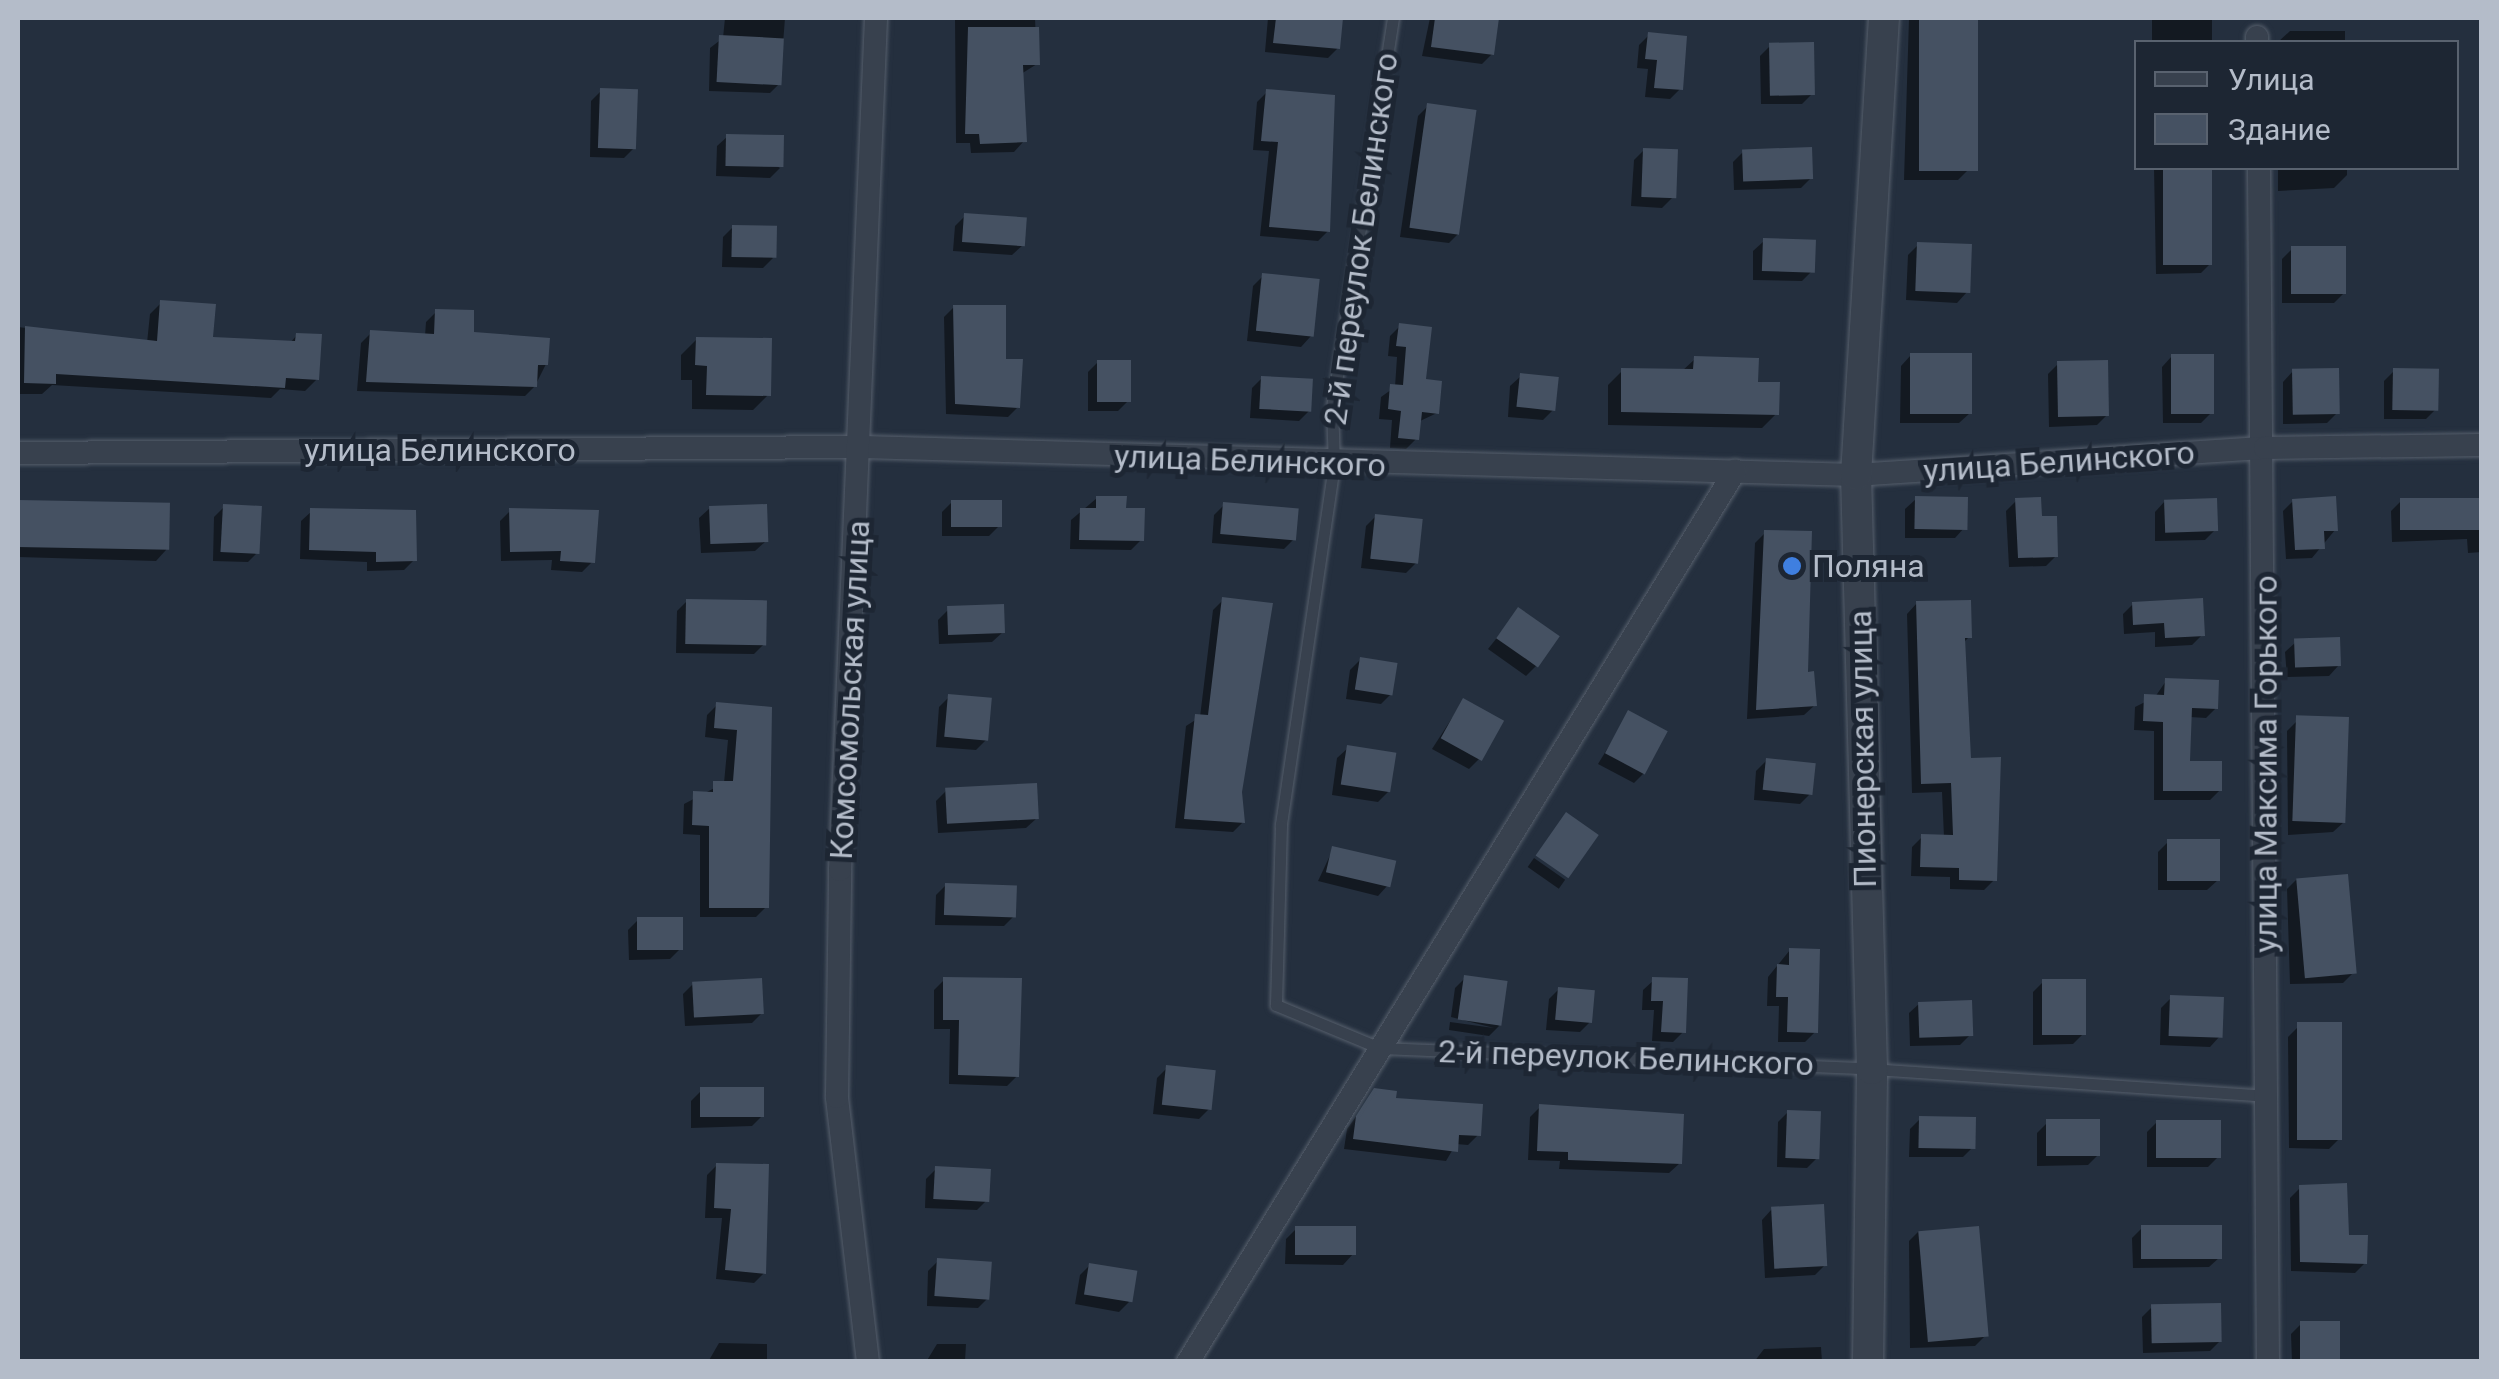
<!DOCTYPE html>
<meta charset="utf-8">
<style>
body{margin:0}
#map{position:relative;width:2499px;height:1379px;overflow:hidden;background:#242f3e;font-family:Roboto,sans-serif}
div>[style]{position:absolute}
.shadow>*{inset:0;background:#0007;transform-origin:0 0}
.building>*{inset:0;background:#455162;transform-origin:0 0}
.roads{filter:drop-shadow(0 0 2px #565f6c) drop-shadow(0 0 2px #565f6c)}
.service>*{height:11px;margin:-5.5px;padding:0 5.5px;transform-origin:5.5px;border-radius:5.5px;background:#38414e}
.minor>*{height:22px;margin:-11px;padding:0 11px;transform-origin:11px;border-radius:11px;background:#38414e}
.tertiary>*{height:30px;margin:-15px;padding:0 15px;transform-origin:15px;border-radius:15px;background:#38414e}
.dots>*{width:28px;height:28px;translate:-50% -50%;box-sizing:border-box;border:5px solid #1d2633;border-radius:50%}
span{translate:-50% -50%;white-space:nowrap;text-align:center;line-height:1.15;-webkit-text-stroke:10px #1d2633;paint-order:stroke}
.street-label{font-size:32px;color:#b4bcc9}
.poi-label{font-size:32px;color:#b4bcc9}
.left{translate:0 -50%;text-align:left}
.frame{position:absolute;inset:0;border:20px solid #b4bcc9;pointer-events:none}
.legend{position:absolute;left:2134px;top:40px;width:325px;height:130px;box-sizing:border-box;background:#1d2633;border:2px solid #59626f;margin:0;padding:12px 18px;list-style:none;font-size:30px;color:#b4bcc9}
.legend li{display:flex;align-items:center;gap:20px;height:50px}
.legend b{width:50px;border:2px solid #59626f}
</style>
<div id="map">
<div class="shadow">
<i style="clip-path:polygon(725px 18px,785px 18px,780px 83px,770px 93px,709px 91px,710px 48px,723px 38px)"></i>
<i style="clip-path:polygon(955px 18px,1035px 18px,1037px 64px,1021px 74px,1024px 141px,1014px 152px,971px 153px,970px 143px,956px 143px)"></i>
<i style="clip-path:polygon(1268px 18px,1341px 18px,1338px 48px,1328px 58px,1265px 52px)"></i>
<i style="clip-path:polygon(1430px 18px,1497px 18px,1492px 54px,1482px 64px,1422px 56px)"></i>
<i style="clip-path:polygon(1909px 18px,1977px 18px,1968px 170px,1958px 180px,1904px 180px)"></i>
<i style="left:2152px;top:18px;width:60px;height:24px"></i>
<i style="clip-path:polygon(2290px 31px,2345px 31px,2345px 42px,2278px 42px)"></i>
<i style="clip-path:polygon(1649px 35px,1680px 89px,1670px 99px,1645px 97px,1648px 69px,1637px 68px,1639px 45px)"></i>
<i style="clip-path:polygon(1770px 46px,1812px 94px,1802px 104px,1761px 104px,1760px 56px)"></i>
<i style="clip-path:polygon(601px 91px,634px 148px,624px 158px,590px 157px,591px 101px)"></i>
<i style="clip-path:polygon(1267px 92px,1328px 231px,1318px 241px,1260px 236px,1269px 151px,1253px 150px,1257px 102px)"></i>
<i style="clip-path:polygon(1428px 106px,1459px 233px,1449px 243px,1400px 237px,1418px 116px)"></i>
<i style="clip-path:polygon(728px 136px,780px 168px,770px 178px,716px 176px,717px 146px)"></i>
<i style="clip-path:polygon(1644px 150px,1672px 198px,1662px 208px,1631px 206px,1634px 160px)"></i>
<i style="clip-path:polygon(1743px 152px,1811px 178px,1801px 188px,1734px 190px,1733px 162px)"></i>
<i style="clip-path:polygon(2154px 168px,2212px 168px,2211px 263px,2201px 273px,2156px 274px)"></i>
<i style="clip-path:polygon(2278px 168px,2347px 168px,2347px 175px,2334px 188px,2278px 191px)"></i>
<i style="clip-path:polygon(965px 216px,1023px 245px,1012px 255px,953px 251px,955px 226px)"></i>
<i style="clip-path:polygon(733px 227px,773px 258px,763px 268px,722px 267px,723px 237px)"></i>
<i style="clip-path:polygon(1764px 241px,1812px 271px,1802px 281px,1753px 280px,1753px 251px)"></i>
<i style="clip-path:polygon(1918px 245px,1967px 292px,1957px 303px,1906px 300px,1908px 255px)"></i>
<i style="clip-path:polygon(2292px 249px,2344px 293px,2334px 303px,2282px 303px,2282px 259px)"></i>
<i style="clip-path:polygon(1263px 276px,1311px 336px,1301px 347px,1247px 341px,1253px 286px)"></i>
<i style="clip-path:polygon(161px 303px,210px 339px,289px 344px,297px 335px,317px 379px,305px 391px,280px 389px,271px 398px,52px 385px,42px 394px,18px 394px,18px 327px,147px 343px,150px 314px)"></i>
<i style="clip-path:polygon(954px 307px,1003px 361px,1018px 407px,1008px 417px,946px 414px,944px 317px)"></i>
<i style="clip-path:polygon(436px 312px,471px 335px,546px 364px,535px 386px,525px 396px,357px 391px,361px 343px,371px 333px,425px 336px,426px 322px)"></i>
<i style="clip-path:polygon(1400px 326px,1437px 413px,1418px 422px,1416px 439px,1406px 449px,1390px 448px,1392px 420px,1379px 419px,1381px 397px,1395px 387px,1397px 357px,1388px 356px,1390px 336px)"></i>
<i style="clip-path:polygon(697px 339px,768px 395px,753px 410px,692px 409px,692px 380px,681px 380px,681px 355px)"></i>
<i style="clip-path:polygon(1911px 355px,1970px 413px,1959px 423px,1900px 423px,1901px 366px)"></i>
<i style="clip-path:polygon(2172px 356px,2211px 413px,2201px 423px,2163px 423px,2162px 367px)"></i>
<i style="clip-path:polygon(1695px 359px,1756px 384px,1776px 414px,1762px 428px,1608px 425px,1608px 385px,1622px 371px,1682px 371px)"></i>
<i style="clip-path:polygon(1098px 362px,1128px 401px,1118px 411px,1088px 411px,1088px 372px)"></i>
<i style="clip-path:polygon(2058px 364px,2107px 415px,2097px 425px,2049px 427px,2048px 374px)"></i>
<i style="clip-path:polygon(2293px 371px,2337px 413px,2327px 423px,2283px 424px,2283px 382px)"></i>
<i style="clip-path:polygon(2394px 371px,2436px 409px,2426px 419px,2384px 419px,2384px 381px)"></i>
<i style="clip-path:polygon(1521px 376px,1553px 410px,1543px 420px,1508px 417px,1510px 386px)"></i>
<i style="clip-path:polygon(1262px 378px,1309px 411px,1299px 421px,1250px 418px,1252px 388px)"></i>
<i style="clip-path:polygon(1097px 498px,1124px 510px,1141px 540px,1131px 550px,1070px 549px,1071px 520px)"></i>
<i style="clip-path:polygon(1916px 499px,1965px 527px,1955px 538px,1905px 538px,1905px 509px)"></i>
<i style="clip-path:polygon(2482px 500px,2482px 552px,2468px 553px,2467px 539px,2392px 542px,2391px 511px,2401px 501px)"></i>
<i style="clip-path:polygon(2016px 501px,2039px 519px,2056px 556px,2046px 566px,2009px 567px,2006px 511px)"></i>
<i style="clip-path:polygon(2165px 501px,2215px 530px,2205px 540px,2155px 541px,2155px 512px)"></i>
<i style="clip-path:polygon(2293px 501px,2335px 530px,2312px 558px,2286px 559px,2283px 511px)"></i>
<i style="clip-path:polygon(952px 502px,999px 526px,989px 536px,942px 536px,942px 512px)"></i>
<i style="clip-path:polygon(18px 503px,168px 504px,166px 550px,156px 561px,18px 557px)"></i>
<i style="clip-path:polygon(1224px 505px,1294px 539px,1284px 549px,1212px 543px,1214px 515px)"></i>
<i style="clip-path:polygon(224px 507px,258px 552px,248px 562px,213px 561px,214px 517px)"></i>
<i style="clip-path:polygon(710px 508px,766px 541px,755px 551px,701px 553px,699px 518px)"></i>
<i style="clip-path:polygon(312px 511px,414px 560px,404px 570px,367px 571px,367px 562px,300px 559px,301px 521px)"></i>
<i style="clip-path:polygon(510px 511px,592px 562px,582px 572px,551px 570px,552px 560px,501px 561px,500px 521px)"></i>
<i style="clip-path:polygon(1376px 516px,1416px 563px,1406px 573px,1361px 568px,1366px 526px)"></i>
<i style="clip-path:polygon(1765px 533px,1815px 705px,1804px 715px,1747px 719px,1755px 543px)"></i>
<i style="clip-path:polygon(1223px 600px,1243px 822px,1233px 832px,1175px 828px,1186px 726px,1200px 717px,1213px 610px)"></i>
<i style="clip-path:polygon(687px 601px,764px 644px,754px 654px,676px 653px,677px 611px)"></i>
<i style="clip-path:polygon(1917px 603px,1969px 637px,1962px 644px,1969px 761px,1994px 880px,1984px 890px,1950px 889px,1950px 877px,1911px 876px,1912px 847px,1922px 837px,1944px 837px,1942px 792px,1912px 793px,1907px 614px)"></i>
<i style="clip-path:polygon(2133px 604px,2202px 635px,2192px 645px,2155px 647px,2155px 632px,2124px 634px,2123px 614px)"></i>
<i style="clip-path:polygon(948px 610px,1003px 632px,992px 642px,939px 644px,938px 620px)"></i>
<i style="clip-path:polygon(1519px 610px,1536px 666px,1526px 676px,1488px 649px)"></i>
<i style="clip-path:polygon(2296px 642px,2339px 665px,2329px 676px,2287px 677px,2285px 652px)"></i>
<i style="clip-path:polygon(1360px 660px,1391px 694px,1381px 704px,1346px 699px,1350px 670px)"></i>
<i style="clip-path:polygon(2166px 681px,2216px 708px,2206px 718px,2190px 717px,2187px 764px,2220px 790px,2210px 800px,2154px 800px,2154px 731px,2134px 730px,2135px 707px,2155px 697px)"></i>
<i style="clip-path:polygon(949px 697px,986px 740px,976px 750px,936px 747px,939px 707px)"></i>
<i style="clip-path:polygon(1463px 701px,1479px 759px,1469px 769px,1432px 749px)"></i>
<i style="clip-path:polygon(717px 705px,769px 709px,766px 907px,756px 917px,700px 917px,700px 835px,683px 834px,684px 804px,724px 783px,728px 740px,705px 737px,707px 715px)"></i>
<i style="clip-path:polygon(1629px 713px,1644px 773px,1634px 783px,1598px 764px)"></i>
<i style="clip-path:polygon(2297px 721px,2344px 822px,2333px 832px,2288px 835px,2287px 731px)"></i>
<i style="clip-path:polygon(1348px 748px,1388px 792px,1378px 802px,1332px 795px,1337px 758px)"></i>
<i style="clip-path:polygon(1766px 761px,1810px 794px,1800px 804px,1754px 800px,1756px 771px)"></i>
<i style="clip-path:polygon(946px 791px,1037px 818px,1026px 828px,938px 833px,936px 801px)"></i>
<i style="clip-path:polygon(2168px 842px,2218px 880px,2207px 890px,2158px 890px,2158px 852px)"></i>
<i style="clip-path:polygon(1333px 849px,1388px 885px,1378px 896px,1318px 881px)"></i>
<i style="left:1534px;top:858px;width:38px;height:11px;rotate:35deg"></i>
<i style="clip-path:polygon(2297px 879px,2353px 973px,2343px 983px,2290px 984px,2287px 889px)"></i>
<i style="clip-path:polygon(946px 885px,1014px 916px,1004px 926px,935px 925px,936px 895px)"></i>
<i style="clip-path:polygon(638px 920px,680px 949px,670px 959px,629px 960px,628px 930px)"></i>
<i style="clip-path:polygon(1790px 950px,1815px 1032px,1805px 1042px,1778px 1042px,1779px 1006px,1767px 1006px,1768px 977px)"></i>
<i style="clip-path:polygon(1465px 978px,1499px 1026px,1489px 1036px,1449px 1030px,1450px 1022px,1494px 1028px,1451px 1017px,1455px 988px)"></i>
<i style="clip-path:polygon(944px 980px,1017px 1076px,1007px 1086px,949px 1084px,950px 1029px,934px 1029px,934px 990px)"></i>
<i style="clip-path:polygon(1654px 980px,1683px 1032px,1673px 1042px,1652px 1041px,1654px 1010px,1642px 1010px,1643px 990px)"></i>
<i style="clip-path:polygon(2043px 982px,2083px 1034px,2073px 1044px,2033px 1045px,2033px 992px)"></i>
<i style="clip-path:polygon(693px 984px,762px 1013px,752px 1023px,685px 1026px,683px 994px)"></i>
<i style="clip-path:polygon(1559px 989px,1590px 1022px,1580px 1032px,1546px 1030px,1549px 999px)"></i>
<i style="clip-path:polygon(2171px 998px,2220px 1036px,2210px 1047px,2160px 1045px,2161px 1008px)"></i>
<i style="clip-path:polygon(1920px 1003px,1970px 1035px,1960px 1045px,1910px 1046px,1909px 1013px)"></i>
<i style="clip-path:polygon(2298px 1027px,2339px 1139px,2329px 1149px,2289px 1148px,2288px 1037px)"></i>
<i style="clip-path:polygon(1167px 1068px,1209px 1109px,1199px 1119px,1153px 1114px,1157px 1078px)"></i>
<i style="clip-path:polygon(1375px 1090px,1394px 1100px,1478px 1135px,1468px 1145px,1456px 1144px,1446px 1161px,1344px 1149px,1347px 1129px)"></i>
<i style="clip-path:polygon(701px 1091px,762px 1116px,752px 1126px,691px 1128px,691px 1101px)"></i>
<i style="clip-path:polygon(1540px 1107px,1680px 1163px,1669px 1173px,1559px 1169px,1560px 1161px,1528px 1160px,1530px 1117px)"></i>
<i style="clip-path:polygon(1788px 1112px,1817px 1158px,1807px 1168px,1777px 1167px,1778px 1122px)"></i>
<i style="clip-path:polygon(1920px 1119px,1973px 1147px,1963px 1157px,1909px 1157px,1910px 1129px)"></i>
<i style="clip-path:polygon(2157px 1122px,2218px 1157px,2208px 1167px,2147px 1167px,2147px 1132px)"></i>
<i style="clip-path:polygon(2047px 1123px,2098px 1155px,2088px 1165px,2037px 1166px,2037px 1133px)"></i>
<i style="clip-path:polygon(717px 1165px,764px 1273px,754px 1283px,716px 1279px,722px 1218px,705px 1218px,707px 1175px)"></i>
<i style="clip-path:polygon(936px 1169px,987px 1200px,977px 1210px,925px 1208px,926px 1179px)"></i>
<i style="clip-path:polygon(2300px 1188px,2365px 1263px,2355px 1273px,2291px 1271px,2290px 1198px)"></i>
<i style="clip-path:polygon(1772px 1209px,1825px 1265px,1815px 1275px,1765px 1278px,1762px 1220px)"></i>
<i style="clip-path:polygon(2142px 1228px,2220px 1257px,2209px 1267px,2133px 1268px,2132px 1238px)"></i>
<i style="clip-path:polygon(1296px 1229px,1353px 1254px,1343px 1265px,1285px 1264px,1286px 1239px)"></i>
<i style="clip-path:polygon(1919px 1231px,1985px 1336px,1975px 1346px,1910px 1348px,1909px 1241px)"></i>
<i style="clip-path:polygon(938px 1261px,988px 1298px,978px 1308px,927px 1306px,928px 1271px)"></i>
<i style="clip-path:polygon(1090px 1265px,1129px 1302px,1119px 1312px,1075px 1304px,1080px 1275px)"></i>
<i style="clip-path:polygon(2152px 1307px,2220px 1341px,2210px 1351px,2143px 1353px,2142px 1317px)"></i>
<i style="clip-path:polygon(2301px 1324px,2337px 1362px,2292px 1362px,2291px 1334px)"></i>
<i style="clip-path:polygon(719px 1343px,767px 1344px,767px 1362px,708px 1362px)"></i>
<i style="clip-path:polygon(937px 1344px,966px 1344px,965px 1361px,986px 1362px,926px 1362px)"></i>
<i style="clip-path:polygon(1821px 1347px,1822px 1362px,1754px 1362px,1764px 1349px)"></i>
</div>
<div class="building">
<i style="clip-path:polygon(1276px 18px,1343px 18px,1340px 49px,1273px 43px)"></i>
<i style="clip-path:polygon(1435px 18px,1499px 18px,1494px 55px,1431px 47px)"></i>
<i style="left:1919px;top:18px;width:59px;height:153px"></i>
<i style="clip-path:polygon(968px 27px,1039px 27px,1040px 65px,1023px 65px,1027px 142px,980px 144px,979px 134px,965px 134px)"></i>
<i style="clip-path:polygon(1648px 32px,1687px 36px,1683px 90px,1654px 88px,1657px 60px,1645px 59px)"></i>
<i style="left:719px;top:35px;width:65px;height:47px;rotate:3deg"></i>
<i style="left:1814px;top:42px;width:53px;height:45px;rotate:89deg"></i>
<i style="left:600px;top:88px;width:38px;height:60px;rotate:2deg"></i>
<i style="clip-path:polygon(1266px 89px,1335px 95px,1330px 232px,1269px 227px,1278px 142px,1261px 141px)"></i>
<i style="left:1427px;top:103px;width:50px;height:126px;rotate:8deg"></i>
<i style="left:726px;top:134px;width:58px;height:32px;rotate:1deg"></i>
<i style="left:1812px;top:147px;width:32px;height:70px;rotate:88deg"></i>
<i style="left:1643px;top:148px;width:35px;height:49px;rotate:2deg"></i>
<i style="left:2163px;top:168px;width:49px;height:97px"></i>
<i style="left:964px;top:213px;width:63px;height:29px;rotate:4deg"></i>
<i style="left:732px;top:225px;width:45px;height:32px;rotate:1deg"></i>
<i style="left:1763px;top:238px;width:53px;height:33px;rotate:2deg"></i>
<i style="left:1917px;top:242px;width:55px;height:49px;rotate:2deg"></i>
<i style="left:2346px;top:246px;width:48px;height:55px;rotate:90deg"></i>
<i style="left:1262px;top:273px;width:58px;height:58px;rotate:6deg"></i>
<i style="clip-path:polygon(160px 300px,216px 304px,213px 337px,295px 341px,296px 333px,322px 334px,319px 380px,286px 378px,285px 388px,56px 374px,56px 384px,24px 383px,25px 326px,157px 341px)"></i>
<i style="clip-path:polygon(953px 305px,1006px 305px,1006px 359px,1023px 359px,1020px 408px,955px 404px)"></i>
<i style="clip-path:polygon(435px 309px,474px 310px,474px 332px,550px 338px,548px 365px,538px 365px,537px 387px,366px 382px,370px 330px,434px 334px)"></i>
<i style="clip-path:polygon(1399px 323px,1432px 327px,1426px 379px,1442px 381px,1439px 414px,1422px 412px,1419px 440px,1398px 438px,1401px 411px,1388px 409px,1390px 384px,1403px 385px,1406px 347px,1396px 346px)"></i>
<i style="clip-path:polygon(696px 337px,772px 338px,771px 396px,706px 395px,707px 366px,695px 365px)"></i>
<i style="left:1910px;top:353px;width:62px;height:61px"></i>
<i style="left:2171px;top:354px;width:43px;height:60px"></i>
<i style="clip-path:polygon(1694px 356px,1759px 358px,1758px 382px,1780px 382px,1779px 415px,1621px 412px,1621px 368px,1693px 369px)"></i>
<i style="left:1097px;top:360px;width:34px;height:42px"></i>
<i style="left:2108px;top:360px;width:56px;height:51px;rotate:89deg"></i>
<i style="left:2339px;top:368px;width:46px;height:47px;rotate:89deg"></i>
<i style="left:2393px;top:368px;width:46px;height:42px;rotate:1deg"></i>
<i style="left:1520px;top:373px;width:39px;height:34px;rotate:6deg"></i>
<i style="left:1261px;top:376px;width:52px;height:33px;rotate:3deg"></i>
<i style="clip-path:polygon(1096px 496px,1127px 496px,1126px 508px,1145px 508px,1144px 541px,1079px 540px,1080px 508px,1096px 508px)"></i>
<i style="left:1915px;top:496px;width:53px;height:33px;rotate:1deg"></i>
<i style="clip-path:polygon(2336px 496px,2338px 531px,2324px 531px,2325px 549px,2295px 550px,2292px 499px)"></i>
<i style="clip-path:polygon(2041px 497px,2042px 516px,2057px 516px,2058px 557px,2018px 558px,2015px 498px)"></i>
<i style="left:2217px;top:498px;width:33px;height:53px;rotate:88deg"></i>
<i style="left:2482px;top:498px;width:32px;height:82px;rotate:90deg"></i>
<i style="left:18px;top:500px;width:152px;height:47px;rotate:1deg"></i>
<i style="left:951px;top:500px;width:51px;height:27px"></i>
<i style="left:1223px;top:502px;width:76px;height:32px;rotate:5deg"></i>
<i style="left:223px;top:504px;width:39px;height:48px;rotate:3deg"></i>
<i style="left:767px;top:504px;width:38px;height:58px;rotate:88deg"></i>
<i style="clip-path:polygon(310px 508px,416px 510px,417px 561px,376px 562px,376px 552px,309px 550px)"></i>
<i style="clip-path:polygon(509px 508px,599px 510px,595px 563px,560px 561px,561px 551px,510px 552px)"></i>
<i style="left:1375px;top:514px;width:48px;height:45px;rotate:6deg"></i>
<i style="clip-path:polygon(1764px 530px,1812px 531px,1808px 672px,1814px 671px,1817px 706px,1756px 710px)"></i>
<i style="clip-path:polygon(1222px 597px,1273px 603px,1242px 792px,1245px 823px,1184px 819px,1195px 714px,1208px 715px)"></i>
<i style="clip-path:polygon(2203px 598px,2205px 636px,2165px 638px,2164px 623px,2133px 625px,2132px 602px)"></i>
<i style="left:686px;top:599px;width:81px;height:45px;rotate:1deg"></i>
<i style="clip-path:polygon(1971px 600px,1972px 638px,1965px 638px,1971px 758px,2001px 757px,1997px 881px,1959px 880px,1959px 868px,1920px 867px,1921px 834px,1953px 835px,1951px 783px,1921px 784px,1916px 601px)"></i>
<i style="left:1004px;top:604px;width:29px;height:57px;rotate:88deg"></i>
<i style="left:1518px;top:607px;width:51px;height:38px;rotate:35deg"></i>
<i style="left:2340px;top:637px;width:29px;height:46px;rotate:88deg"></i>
<i style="left:1360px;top:657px;width:38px;height:33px;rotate:9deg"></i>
<i style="clip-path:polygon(2165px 678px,2219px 680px,2218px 709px,2192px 708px,2190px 761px,2222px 761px,2222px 791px,2163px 791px,2163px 722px,2143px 721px,2144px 694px,2164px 695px)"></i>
<i style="left:948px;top:694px;width:44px;height:43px;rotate:5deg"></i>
<i style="left:1463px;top:698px;width:47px;height:46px;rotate:29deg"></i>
<i style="clip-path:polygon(716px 702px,772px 707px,769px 908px,709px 908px,709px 826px,692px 825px,693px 791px,713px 792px,713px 781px,733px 781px,737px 730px,714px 728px)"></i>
<i style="left:1628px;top:710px;width:45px;height:49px;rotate:28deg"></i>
<i style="left:2349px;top:717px;width:106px;height:53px;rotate:92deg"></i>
<i style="left:1347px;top:745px;width:50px;height:40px;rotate:9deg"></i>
<i style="left:1766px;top:758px;width:50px;height:32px;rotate:6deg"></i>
<i style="left:1037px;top:783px;width:36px;height:92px;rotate:87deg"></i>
<i style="left:1566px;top:812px;width:40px;height:53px;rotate:35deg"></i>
<i style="left:2167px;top:839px;width:53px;height:42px"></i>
<i style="left:1332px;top:846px;width:66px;height:27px;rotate:13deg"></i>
<i style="left:2348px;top:874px;width:100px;height:52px;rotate:85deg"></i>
<i style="left:945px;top:883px;width:72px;height:32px;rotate:2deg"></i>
<i style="left:683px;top:917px;width:33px;height:46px;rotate:90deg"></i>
<i style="clip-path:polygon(1789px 948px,1820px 949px,1818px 1033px,1787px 1032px,1788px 997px,1776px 997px,1777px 964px,1789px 965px)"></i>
<i style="left:1464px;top:975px;width:44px;height:45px;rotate:8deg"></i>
<i style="clip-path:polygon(943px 977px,1022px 978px,1019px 1077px,958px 1075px,959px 1020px,943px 1020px)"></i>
<i style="clip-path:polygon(1652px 977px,1688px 978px,1686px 1033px,1661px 1032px,1663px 1001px,1651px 1001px)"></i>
<i style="left:762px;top:978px;width:36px;height:70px;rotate:87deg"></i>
<i style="left:2086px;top:979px;width:56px;height:44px;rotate:90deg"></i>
<i style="left:1558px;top:987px;width:37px;height:33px;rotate:5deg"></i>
<i style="left:2170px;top:995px;width:54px;height:41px;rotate:2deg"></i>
<i style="left:1972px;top:1000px;width:36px;height:54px;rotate:88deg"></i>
<i style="left:2342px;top:1022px;width:118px;height:45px;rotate:90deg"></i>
<i style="left:1166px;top:1065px;width:50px;height:40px;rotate:6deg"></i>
<i style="left:764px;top:1087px;width:30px;height:64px;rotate:90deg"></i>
<i style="clip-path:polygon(1374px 1088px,1397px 1091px,1396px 1098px,1483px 1104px,1481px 1136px,1459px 1135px,1458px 1152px,1353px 1139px,1356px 1116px)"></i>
<i style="clip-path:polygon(1539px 1104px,1684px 1114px,1682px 1164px,1568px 1160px,1568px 1152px,1537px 1151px)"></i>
<i style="left:1787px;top:1110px;width:34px;height:48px;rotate:2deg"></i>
<i style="left:1919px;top:1116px;width:57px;height:32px;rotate:1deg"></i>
<i style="left:2100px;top:1119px;width:37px;height:54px;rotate:90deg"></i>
<i style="left:2156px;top:1120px;width:65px;height:38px"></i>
<i style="clip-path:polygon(716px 1163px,769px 1164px,766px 1274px,725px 1270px,731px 1209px,714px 1208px)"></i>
<i style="left:935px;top:1166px;width:56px;height:33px;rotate:3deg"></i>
<i style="clip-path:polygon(2347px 1183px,2349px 1235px,2368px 1235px,2367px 1264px,2300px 1262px,2299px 1185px)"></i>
<i style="left:1824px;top:1204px;width:62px;height:53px;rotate:87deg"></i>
<i style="left:2141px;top:1225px;width:81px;height:34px"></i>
<i style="left:1295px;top:1226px;width:61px;height:29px"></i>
<i style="left:1979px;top:1226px;width:111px;height:61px;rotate:85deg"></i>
<i style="left:937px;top:1258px;width:55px;height:38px;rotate:4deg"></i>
<i style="left:1089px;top:1263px;width:49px;height:32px;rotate:9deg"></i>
<i style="left:2221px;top:1303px;width:39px;height:70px;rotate:89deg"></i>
<i style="left:2300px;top:1321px;width:40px;height:41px"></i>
</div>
<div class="roads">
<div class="service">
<i style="left:1393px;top:18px;width:394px;rotate:98.9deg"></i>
<i style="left:1332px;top:407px;width:58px;rotate:88deg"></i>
<i style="left:1334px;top:465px;width:364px;rotate:98.4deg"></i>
<i style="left:1281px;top:825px;width:180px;rotate:91.6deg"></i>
<i style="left:1276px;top:1005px;width:113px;rotate:22.5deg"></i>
<i style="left:1380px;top:1048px;width:492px;rotate:2.4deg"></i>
<i style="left:1872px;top:1069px;width:396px;rotate:3.9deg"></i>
</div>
<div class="minor">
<i style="left:2257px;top:37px;width:5px;rotate:90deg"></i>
<i style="left:2259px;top:168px;width:1194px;rotate:89.57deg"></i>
<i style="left:18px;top:453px;width:844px;rotate:-0.41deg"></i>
<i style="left:862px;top:447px;width:994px;rotate:1.61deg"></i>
<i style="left:1856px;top:475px;width:410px;rotate:-3.8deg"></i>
<i style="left:2265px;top:448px;width:217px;rotate:-0.8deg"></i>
<i style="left:868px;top:1362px;width:267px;rotate:-96.7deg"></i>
<i style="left:837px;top:1097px;width:227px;rotate:-89.2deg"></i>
<i style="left:840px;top:870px;width:853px;rotate:-87.58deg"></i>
<i style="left:1188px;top:1362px;width:1046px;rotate:-58.45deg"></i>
</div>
<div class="tertiary">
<i style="left:1868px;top:1362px;width:293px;rotate:-89.2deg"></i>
<i style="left:1872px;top:1069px;width:594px;rotate:-91.54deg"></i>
<i style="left:1856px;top:475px;width:458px;rotate:-86.5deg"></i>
</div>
</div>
<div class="dots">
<i style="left:1792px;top:566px;background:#3f7fe0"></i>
</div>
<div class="street-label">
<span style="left:1361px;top:239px;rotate:-82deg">2-й переулок Белинского</span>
<span style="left:440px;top:450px">улица Белинского</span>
<span style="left:1250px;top:461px;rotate:2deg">улица Белинского</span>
<span style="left:2059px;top:462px;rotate:-4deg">улица Белинского</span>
<span style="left:850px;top:690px;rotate:-87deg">Комсомольская улица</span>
<span style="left:1863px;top:749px;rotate:-91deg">Пионерская улица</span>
<span style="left:2266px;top:764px;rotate:-90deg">улица Максима Горького</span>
<span style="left:1626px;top:1058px;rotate:2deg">2-й переулок Белинского</span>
</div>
<div class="poi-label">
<span class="left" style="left:1812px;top:566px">Поляна</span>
</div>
<div class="frame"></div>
<ul class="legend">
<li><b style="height:12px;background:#38414e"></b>Улица</li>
<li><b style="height:28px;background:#455162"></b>Здание</li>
</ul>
</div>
